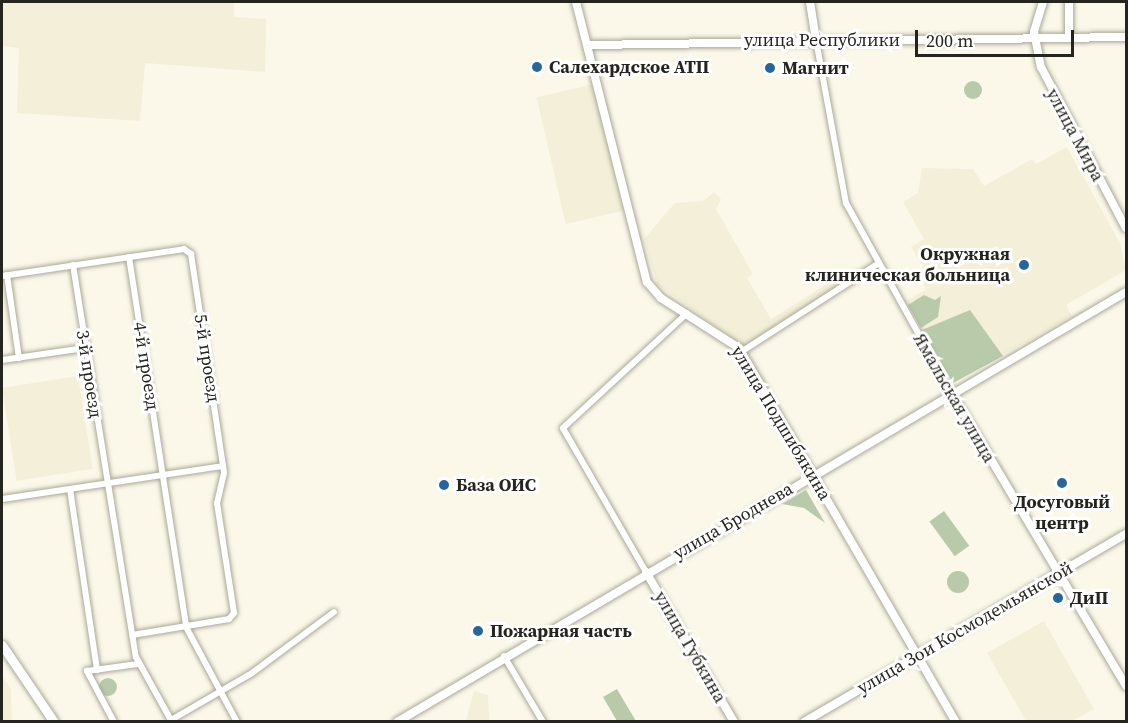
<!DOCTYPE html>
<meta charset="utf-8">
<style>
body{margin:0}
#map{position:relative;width:1128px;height:723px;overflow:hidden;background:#fbf8e9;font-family:"Source Serif 4",serif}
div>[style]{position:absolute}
.built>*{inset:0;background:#f3efd8;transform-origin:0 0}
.green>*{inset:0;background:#b9caab;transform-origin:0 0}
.round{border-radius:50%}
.roads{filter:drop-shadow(0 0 2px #aba89a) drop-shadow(0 0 2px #aba89a)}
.street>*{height:6px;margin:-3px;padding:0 3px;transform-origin:3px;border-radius:3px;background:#fff}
.secondary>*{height:8px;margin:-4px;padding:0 4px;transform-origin:4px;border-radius:4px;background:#fff}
.primary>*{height:9px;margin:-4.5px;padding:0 4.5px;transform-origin:4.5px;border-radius:4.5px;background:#fff}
.dots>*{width:16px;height:16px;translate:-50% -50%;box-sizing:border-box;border:3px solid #fff;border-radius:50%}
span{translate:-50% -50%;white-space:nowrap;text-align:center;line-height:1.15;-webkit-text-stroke:6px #fff;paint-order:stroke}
.street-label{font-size:18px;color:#25241e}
.poi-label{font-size:18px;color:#25241e;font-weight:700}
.left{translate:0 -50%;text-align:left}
.right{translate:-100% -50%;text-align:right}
.frame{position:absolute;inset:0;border:3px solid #25241e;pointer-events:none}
.scale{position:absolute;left:915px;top:30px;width:159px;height:27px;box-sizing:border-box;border:3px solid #25241e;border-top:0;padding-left:8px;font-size:18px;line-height:21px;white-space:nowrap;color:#25241e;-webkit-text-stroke:4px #fff;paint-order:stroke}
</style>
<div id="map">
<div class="built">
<i style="clip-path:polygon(2px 2px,234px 2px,234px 17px,266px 19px,265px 72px,145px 63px,140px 121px,17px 113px,19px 48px,2px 46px)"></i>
<i style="left:594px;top:84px;width:130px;height:59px;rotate:77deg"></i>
<i style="clip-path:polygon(1067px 147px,1120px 243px,1126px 270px,1066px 305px,1072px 316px,952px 383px,905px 302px,926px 289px,916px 272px,924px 267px,911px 247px,924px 239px,903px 202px,918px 193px,922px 168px,973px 169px,984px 186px,1032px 159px,1036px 164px)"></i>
<i style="clip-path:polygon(714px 192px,721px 199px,716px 209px,753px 274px,747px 278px,771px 319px,851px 269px,855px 275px,745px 348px,657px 284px,644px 239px,675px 203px,703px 201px)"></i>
<i style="left:78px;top:376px;width:94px;height:77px;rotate:81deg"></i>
<i style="clip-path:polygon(1044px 621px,1094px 709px,1072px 721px,1026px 721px,987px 653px)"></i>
<i style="clip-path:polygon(2px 676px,11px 689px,12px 721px,2px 721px)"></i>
<i style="clip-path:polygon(474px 691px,488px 695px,489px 721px,466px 721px)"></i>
</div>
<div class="green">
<i class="round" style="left:964px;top:81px;width:18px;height:18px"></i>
<i style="clip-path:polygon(924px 295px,935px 300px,941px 296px,938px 317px,921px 328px,908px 305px)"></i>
<i style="clip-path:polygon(970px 310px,1003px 356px,953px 383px,922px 330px)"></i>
<i style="clip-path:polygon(806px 490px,825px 523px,804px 508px,782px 504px)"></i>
<i style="left:944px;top:511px;width:43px;height:18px;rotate:54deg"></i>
<i class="round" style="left:947px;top:571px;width:22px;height:22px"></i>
<i class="round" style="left:99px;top:678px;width:18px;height:18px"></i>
<i style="clip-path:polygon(617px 689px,624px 701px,636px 721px,617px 721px,603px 697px)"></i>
</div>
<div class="roads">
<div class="street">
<i style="left:816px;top:40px;width:166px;rotate:79.6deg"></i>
<i style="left:846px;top:203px;width:218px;rotate:61deg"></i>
<i style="left:129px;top:257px;width:374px;rotate:81.2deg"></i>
<i style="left:186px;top:627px;width:108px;rotate:61.8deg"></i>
<i style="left:73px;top:265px;width:397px;rotate:80.9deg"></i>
<i style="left:136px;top:657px;width:74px;rotate:61deg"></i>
<i style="left:7px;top:275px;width:84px;rotate:81.8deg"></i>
<i style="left:2px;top:276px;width:184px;rotate:-8.4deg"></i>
<i style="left:184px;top:249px;width:9px;rotate:36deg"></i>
<i style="left:191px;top:254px;width:221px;rotate:81.4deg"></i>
<i style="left:224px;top:473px;width:31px;rotate:103deg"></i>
<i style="left:217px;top:503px;width:111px;rotate:81.2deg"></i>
<i style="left:234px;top:613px;width:8px;rotate:130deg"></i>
<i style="left:229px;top:619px;width:98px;rotate:170.6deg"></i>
<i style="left:741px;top:352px;width:161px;rotate:-32.8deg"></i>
<i style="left:2px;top:360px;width:84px;rotate:-8.2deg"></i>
<i style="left:70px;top:489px;width:183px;rotate:81.5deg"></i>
<i style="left:2px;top:499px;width:223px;rotate:-8.5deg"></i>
<i style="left:646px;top:572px;width:166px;rotate:-120deg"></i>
<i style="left:563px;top:428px;width:169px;rotate:-42.8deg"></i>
<i style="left:504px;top:656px;width:77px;rotate:59.4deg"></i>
<i style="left:171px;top:720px;width:94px;rotate:-30.1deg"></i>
<i style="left:252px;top:673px;width:102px;rotate:-36.6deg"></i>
<i style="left:114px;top:722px;width:58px;rotate:-117.9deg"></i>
<i style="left:87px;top:671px;width:51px;rotate:-7.8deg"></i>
</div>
<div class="secondary">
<i style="left:576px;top:2px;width:289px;rotate:75.8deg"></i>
<i style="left:647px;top:282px;width:21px;rotate:49deg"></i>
<i style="left:661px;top:298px;width:93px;rotate:32.7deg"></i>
<i style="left:739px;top:348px;width:432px;rotate:59.9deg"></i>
<i style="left:810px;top:2px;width:38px;rotate:81deg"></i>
<i style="left:1043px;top:2px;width:31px;rotate:107deg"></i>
<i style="left:1034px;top:32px;width:36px;rotate:79deg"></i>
<i style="left:1041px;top:67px;width:182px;rotate:62.2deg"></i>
<i style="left:1069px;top:2px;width:36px;rotate:90deg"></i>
<i style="left:590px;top:45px;width:536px;rotate:-0.86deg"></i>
<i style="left:952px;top:394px;width:340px;rotate:59.2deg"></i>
<i style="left:646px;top:572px;width:174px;rotate:59.6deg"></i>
<i style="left:397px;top:722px;width:846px;rotate:-30.53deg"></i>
<i style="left:804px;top:722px;width:373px;rotate:-30.3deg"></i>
</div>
<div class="primary">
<i style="left:2px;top:645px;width:93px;rotate:56deg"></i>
</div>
</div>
<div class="dots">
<i style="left:537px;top:67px;background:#26669c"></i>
<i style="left:770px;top:68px;background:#26669c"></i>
<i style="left:1024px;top:265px;background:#26669c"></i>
<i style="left:1062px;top:483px;background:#26669c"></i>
<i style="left:444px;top:485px;background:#26669c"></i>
<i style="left:1058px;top:598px;background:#26669c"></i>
<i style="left:478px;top:631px;background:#26669c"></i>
</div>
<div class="street-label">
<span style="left:822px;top:40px">улица Республики</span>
<span style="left:1075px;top:135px;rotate:62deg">улица Мира</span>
<span style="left:207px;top:358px;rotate:81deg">5-й проезд</span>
<span style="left:146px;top:366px;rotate:81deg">4-й проезд</span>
<span style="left:89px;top:374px;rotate:81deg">3-й проезд</span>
<span style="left:954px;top:398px;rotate:60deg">Ямальская улица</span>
<span style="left:781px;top:423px;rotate:59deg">улица Подшибякина</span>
<span style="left:733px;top:521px;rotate:-30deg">улица Броднева</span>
<span style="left:965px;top:628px;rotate:-30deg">улица Зои Космодемьянской</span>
<span style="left:690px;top:647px;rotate:60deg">улица Губкина</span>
</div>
<div class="poi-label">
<span class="left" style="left:549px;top:67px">Салехардское АТП</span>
<span class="left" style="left:782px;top:68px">Магнит</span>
<span class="right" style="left:1010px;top:265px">Окружная<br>клиническая больница</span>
<span class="left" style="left:456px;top:485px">База ОИС</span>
<span style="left:1062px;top:513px">Досуговый<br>центр</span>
<span class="left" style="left:1070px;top:598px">ДиП</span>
<span class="left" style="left:490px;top:631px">Пожарная часть</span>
</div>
<div class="frame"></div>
<div class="scale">200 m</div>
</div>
